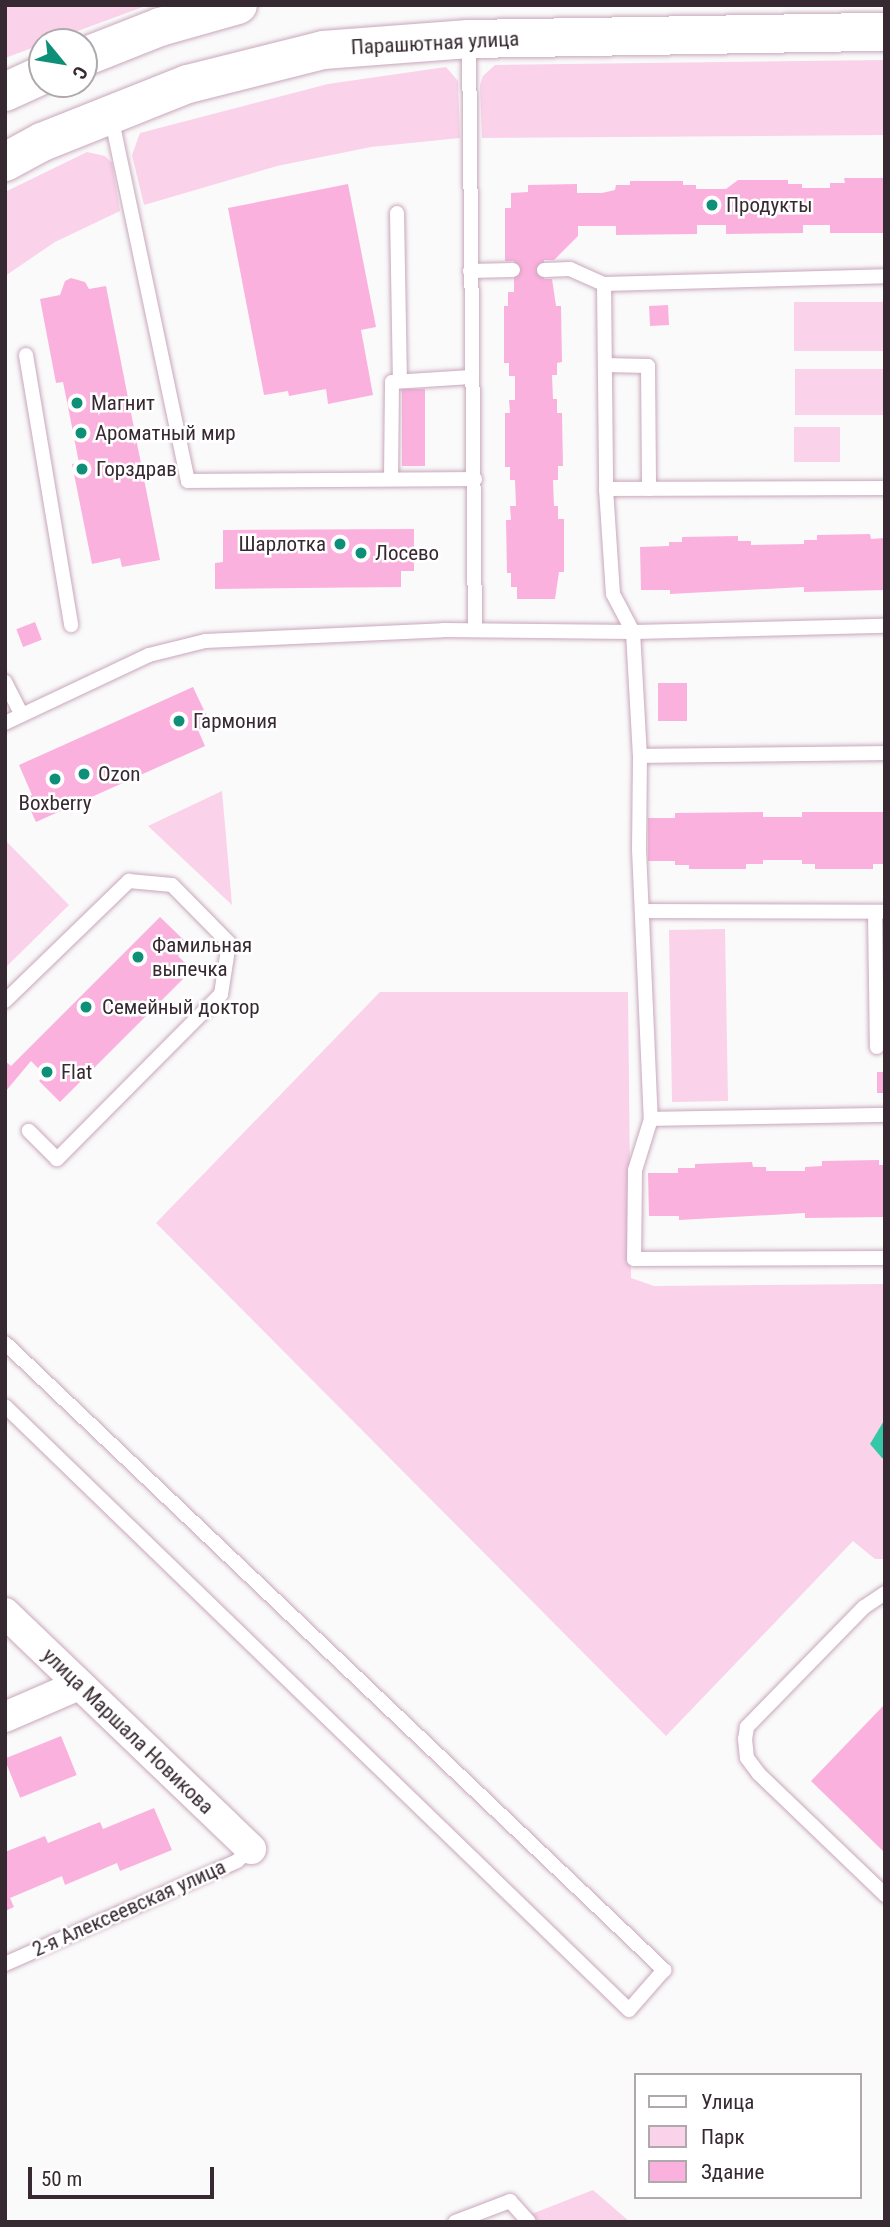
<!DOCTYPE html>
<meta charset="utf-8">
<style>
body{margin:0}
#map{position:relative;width:890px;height:2227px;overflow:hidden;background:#fafafa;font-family:"Roboto Condensed",sans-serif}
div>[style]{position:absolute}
.green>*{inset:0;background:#fad2ea;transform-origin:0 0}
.water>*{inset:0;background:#36c7a8}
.building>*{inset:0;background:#fbb1de;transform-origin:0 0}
.roads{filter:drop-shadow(0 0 2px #c9a7bb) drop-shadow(0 0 2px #c9a7bb)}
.lane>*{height:14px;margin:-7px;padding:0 7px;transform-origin:7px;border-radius:7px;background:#fff}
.street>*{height:30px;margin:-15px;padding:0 15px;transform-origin:15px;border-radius:15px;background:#fff}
.primary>*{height:38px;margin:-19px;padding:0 19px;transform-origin:19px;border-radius:19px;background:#fff}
.dots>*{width:19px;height:19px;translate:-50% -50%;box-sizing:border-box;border:4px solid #fff;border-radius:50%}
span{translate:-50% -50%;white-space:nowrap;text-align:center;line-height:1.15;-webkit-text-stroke:5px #fff;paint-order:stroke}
.street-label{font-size:21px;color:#372931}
.poi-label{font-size:21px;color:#372931}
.left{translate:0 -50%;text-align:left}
.right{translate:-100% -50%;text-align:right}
.frame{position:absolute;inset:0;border:7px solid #372931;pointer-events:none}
.legend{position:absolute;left:634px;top:2073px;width:228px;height:126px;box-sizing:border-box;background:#fff;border:2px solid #afa9ad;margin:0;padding:9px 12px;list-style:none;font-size:21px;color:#372931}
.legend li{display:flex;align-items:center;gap:14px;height:35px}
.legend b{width:35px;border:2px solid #afa9ad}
.north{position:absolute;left:28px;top:28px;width:70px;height:70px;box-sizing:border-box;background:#fff;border:2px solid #afa9ad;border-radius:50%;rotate:120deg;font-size:19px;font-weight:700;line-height:28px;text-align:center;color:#372931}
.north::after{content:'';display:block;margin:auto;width:24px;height:32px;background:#0d9077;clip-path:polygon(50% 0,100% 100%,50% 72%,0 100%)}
.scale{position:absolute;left:28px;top:2167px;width:186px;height:32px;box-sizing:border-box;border:4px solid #372931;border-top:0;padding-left:9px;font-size:21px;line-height:24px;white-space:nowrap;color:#372931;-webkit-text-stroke:5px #fff;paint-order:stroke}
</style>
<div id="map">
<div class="green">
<i style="clip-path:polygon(5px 5px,148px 5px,5px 58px)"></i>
<i style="clip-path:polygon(885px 60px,885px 135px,482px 138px,480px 85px,483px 76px,495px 65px)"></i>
<i style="clip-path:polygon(446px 67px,458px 81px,460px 138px,371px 147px,277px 166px,144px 205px,132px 155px,140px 133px,328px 84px)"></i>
<i style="clip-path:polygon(87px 152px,105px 156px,112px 163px,120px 211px,55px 242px,5px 276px,5px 192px)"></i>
<i style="left:885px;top:302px;width:49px;height:91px;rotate:90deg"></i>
<i style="left:885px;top:369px;width:46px;height:90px;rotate:90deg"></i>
<i style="left:840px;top:427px;width:35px;height:46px;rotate:90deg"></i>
<i style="clip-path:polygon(222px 791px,232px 905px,148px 826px)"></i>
<i style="clip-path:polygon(5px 840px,69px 905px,5px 968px)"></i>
<i style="left:725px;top:929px;width:172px;height:56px;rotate:89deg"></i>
<i style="clip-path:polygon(380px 992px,628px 992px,631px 1278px,654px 1286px,885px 1284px,885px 1559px,875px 1559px,853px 1541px,666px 1736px,156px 1223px)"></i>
<i style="clip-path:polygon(593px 2190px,630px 2222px,511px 2222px)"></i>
</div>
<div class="water">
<i style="clip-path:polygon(885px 1419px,885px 1458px,882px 1458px,870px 1444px)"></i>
</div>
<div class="building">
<i style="clip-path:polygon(844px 178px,885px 178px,885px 233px,830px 233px,830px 225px,803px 225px,803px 233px,726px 234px,726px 225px,697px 225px,697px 234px,616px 235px,616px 226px,578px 226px,578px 236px,554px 260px,544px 260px,544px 279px,552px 279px,556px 306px,561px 306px,562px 362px,557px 363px,557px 375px,552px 375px,553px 399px,557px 399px,557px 413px,562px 413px,563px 466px,558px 466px,558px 480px,553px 480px,554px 506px,558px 506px,558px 519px,564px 519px,564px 572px,559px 572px,555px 599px,517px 599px,517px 587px,511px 587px,511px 573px,507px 573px,506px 520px,511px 520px,510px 506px,516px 506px,515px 480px,510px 480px,510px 467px,505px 467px,505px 413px,510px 413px,509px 400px,515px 400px,515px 376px,509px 376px,509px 363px,504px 363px,504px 306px,508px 306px,508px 292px,514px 292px,514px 261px,505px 261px,505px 208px,511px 208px,511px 193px,528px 192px,528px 185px,577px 184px,577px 193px,602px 193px,615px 190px,616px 185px,630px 185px,630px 181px,683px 181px,683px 185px,696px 185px,696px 189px,726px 189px,738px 180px,788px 180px,788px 184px,802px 184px,802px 188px,830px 188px,830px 183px,845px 183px)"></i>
<i style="clip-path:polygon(348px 184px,376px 327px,361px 330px,373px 395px,328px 404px,326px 389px,289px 396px,288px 391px,264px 395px,228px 208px)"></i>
<i style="clip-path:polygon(71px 278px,85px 282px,89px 289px,106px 286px,160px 560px,122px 567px,120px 558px,92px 564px,72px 464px,79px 463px,72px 427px,63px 382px,56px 383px,40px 299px,60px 295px,65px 281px)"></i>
<i style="left:668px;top:305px;width:20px;height:19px;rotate:87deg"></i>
<i style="left:402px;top:389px;width:23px;height:77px"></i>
<i style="clip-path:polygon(414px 529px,414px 571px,401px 571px,401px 587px,215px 589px,215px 563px,223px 562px,223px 530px)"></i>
<i style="clip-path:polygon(870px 534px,871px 539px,884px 538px,885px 590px,804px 592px,804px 587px,670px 594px,670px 590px,641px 590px,640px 547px,669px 546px,669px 542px,682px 542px,682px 537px,738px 536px,738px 541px,751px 541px,751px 545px,804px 544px,804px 540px,817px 540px,817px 535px)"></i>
<i style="left:35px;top:622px;width:19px;height:20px;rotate:69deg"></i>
<i style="left:687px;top:683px;width:38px;height:29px;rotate:90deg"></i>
<i style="clip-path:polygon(193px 687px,211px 725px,198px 730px,205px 746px,36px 822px,25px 798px,32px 795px,19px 765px)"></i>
<i style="clip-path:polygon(763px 812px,763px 817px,802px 817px,802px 812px,885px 812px,885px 864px,873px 864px,873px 869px,815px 869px,815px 864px,802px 864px,802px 860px,763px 860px,763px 864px,746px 864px,746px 869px,689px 869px,689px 865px,675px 865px,675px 861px,648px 861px,648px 818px,675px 818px,675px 813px)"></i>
<i style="clip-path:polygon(160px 917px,189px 945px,178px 956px,192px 970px,60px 1102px,39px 1081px,45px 1075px,31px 1061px,5px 1092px,5px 1061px,11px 1066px)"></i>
<i style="left:877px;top:1072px;width:8px;height:21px"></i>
<i style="clip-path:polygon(879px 1160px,879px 1165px,885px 1165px,885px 1217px,805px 1218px,805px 1213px,679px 1220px,679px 1216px,649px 1216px,648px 1173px,678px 1173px,678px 1168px,695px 1168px,695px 1164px,752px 1162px,753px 1167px,766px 1167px,766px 1171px,805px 1171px,805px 1167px,822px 1166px,822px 1161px)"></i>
<i style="clip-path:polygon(885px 1704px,885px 1853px,811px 1781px)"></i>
<i style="left:61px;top:1736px;width:42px;height:61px;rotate:68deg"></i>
<i style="clip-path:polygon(154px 1808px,172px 1850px,120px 1871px,117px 1863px,65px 1885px,62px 1876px,10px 1898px,14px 1907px,5px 1911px,5px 1852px,45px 1836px,48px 1843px,100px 1822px,103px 1829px)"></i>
</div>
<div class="roads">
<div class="lane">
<i style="left:469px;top:40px;width:590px;rotate:89.42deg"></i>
<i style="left:111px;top:116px;width:373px;rotate:78.1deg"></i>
<i style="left:188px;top:481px;width:287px;rotate:-0.4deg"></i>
<i style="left:397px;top:213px;width:165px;rotate:89deg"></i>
<i style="left:544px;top:270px;width:26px;rotate:-2deg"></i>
<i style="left:570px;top:269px;width:37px;rotate:24deg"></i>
<i style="left:604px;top:284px;width:281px;rotate:-1.6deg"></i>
<i style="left:470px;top:271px;width:43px;rotate:-1.3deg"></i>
<i style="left:604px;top:284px;width:205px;rotate:89.4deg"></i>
<i style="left:606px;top:489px;width:105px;rotate:86.2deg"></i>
<i style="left:613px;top:594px;width:43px;rotate:62.2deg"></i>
<i style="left:633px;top:632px;width:124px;rotate:86.8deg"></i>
<i style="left:640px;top:756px;width:93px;rotate:90.6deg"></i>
<i style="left:639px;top:849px;width:270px;rotate:87.5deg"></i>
<i style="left:651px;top:1119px;width:53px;rotate:107.4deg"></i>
<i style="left:635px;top:1170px;width:89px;rotate:90.6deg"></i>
<i style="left:634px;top:1259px;width:251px;rotate:-0.2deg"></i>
<i style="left:26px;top:355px;width:274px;rotate:80.5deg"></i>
<i style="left:605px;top:365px;width:43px;rotate:1.3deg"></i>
<i style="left:648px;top:366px;width:123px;rotate:89.5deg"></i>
<i style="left:391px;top:479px;width:97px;rotate:-89.4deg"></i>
<i style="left:392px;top:382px;width:80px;rotate:-3.6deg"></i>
<i style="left:606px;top:489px;width:279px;rotate:-0.2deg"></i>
<i style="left:5px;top:682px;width:34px;rotate:63deg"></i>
<i style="left:5px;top:723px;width:159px;rotate:-25.3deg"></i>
<i style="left:149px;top:655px;width:58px;rotate:-14deg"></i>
<i style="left:205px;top:641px;width:238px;rotate:-2.6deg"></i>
<i style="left:443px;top:630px;width:190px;rotate:0.6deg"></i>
<i style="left:633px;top:632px;width:252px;rotate:-1.4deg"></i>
<i style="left:640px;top:756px;width:245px;rotate:-0.7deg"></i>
<i style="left:642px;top:911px;width:243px;rotate:0.2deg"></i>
<i style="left:875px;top:912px;width:135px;rotate:89.2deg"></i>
<i style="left:5px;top:1001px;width:173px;rotate:-44.1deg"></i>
<i style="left:129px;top:881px;width:43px;rotate:5.3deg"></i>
<i style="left:172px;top:885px;width:81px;rotate:45.5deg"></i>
<i style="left:229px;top:943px;width:52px;rotate:98.9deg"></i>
<i style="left:221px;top:994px;width:233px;rotate:134.8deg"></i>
<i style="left:57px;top:1159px;width:40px;rotate:-135deg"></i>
<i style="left:651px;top:1119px;width:234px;rotate:-1deg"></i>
<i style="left:5px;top:1343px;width:910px;rotate:43.57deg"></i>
<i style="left:664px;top:1970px;width:53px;rotate:131.2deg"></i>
<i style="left:629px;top:2010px;width:868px;rotate:-135.93deg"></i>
<i style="left:885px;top:1593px;width:25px;rotate:146deg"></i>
<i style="left:864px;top:1607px;width:168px;rotate:134.3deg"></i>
<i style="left:747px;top:1727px;width:12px;rotate:99deg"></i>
<i style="left:745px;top:1739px;width:19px;rotate:84deg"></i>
<i style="left:747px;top:1758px;width:20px;rotate:53deg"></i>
<i style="left:759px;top:1774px;width:175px;rotate:43.8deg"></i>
<i style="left:5px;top:1964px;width:254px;rotate:-23.9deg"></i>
<i style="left:237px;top:1861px;width:18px;rotate:-41deg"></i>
<i style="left:455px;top:2222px;width:59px;rotate:-20.9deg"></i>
<i style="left:510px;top:2201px;width:28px;rotate:48deg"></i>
</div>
<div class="street">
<i style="left:5px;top:1613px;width:341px;rotate:43.8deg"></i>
<i style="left:5px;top:1717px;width:81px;rotate:-23.4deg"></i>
</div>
<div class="primary">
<i style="left:84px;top:57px;width:82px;rotate:-21.5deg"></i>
<i style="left:160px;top:27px;width:81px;rotate:-15.8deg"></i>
<i style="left:5px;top:92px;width:41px;rotate:-24.7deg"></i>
<i style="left:5px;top:162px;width:42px;rotate:-28.4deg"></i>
<i style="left:42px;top:142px;width:157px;rotate:-21.7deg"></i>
<i style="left:188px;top:84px;width:139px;rotate:-14.1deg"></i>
<i style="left:323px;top:50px;width:146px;rotate:-4.3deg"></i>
<i style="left:469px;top:39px;width:416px;rotate:-1deg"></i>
</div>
</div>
<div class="dots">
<i style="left:712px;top:205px;background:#0d9077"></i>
<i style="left:77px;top:403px;background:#0d9077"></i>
<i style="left:81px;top:433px;background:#0d9077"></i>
<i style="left:82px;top:469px;background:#0d9077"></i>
<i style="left:340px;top:544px;background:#0d9077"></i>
<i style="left:361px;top:553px;background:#0d9077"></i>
<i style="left:179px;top:721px;background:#0d9077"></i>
<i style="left:84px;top:774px;background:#0d9077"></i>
<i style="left:55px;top:779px;background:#0d9077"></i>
<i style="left:138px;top:957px;background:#0d9077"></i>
<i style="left:86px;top:1007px;background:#0d9077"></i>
<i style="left:47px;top:1072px;background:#0d9077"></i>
</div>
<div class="street-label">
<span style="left:435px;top:43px;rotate:-3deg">Парашютная улица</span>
<span style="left:128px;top:1731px;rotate:44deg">улица Маршала Новикова</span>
<span style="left:129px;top:1908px;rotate:-24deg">2-я Алексеевская улица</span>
</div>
<div class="poi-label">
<span class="left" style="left:726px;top:205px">Продукты</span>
<span class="left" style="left:91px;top:403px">Магнит</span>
<span class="left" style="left:95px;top:433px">Ароматный мир</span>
<span class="left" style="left:96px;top:469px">Горздрав</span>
<span class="right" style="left:326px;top:544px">Шарлотка</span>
<span class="left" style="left:375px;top:553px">Лосево</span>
<span class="left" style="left:193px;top:721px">Гармония</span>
<span class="left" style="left:98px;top:774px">Ozon</span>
<span style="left:55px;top:803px">Boxberry</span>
<span class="left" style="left:152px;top:957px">Фамильная<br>выпечка</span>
<span class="left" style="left:102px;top:1007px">Семейный доктор</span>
<span class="left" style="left:61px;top:1072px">Flat</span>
</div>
<div class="frame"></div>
<ul class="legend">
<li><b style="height:9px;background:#fff"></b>Улица</li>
<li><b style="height:19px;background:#fad2ea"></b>Парк</li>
<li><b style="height:19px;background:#fbb1de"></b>Здание</li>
</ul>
<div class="north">С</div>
<div class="scale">50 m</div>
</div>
